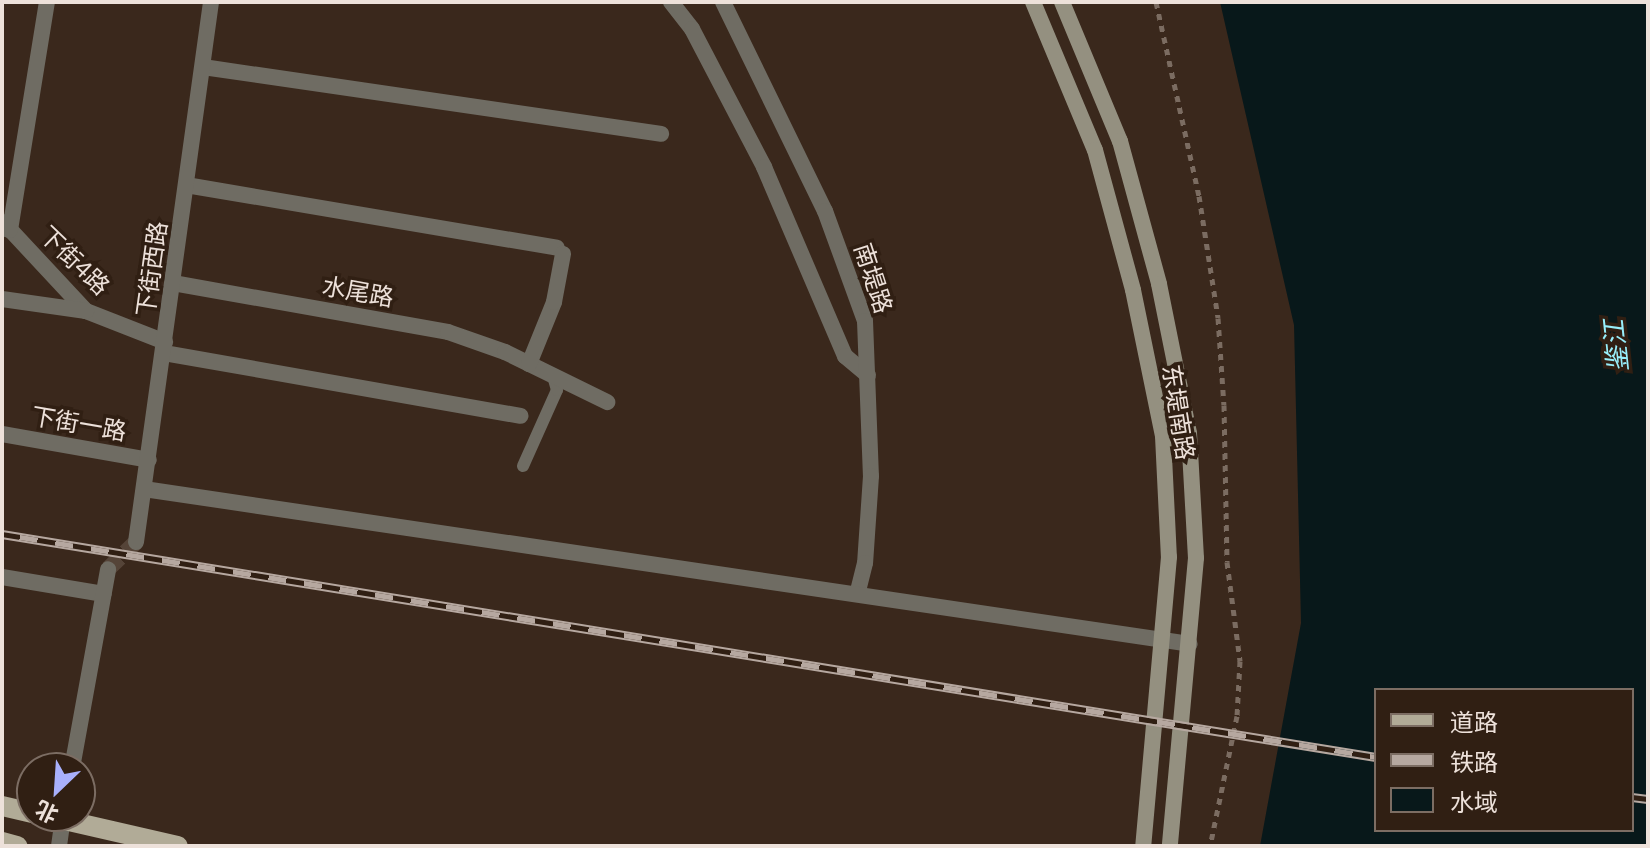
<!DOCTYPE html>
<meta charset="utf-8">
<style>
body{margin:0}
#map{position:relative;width:1650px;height:848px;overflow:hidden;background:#3a281c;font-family:Lato,"Noto Sans SC",sans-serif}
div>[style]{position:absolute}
.water>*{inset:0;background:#08181a}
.tertiary-tunnel>*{height:16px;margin-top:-8px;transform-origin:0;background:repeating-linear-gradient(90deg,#554438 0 16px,transparent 0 24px)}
.path>*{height:5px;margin-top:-2.5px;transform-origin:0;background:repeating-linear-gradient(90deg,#7b6c61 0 6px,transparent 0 12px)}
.service>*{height:12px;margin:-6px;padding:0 6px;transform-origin:6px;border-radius:6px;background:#6f6c63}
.minor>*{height:16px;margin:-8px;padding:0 8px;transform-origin:8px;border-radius:8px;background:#6f6c63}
.tertiary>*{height:16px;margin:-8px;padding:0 8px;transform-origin:8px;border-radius:8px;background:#6f6c63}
.secondary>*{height:16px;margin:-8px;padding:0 8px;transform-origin:8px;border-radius:8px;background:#949080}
.primary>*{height:20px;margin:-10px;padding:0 10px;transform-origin:10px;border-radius:10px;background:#b1ab97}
.rail>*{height:9px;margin-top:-4.5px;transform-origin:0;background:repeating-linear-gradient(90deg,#301f13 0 18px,#b6a8a0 0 36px);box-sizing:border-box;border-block:2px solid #b6a8a0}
span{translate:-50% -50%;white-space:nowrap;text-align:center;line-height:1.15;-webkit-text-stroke:7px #301f13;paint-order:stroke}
.street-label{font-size:24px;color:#ede1da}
.water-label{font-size:26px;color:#98effb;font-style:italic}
.frame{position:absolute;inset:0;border:4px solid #ede1da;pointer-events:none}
.legend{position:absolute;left:1374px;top:688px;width:260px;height:144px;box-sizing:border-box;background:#301f13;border:2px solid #7c6d63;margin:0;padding:10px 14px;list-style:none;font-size:24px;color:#ede1da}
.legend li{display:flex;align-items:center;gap:16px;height:40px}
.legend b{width:40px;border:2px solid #7c6d63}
.north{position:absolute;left:16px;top:752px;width:80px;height:80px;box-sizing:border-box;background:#301f13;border:2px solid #7c6d63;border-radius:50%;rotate:205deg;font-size:22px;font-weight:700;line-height:32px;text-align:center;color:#ede1da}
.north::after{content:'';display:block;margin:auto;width:28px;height:36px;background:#a8b0fc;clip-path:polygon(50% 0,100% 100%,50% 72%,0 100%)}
</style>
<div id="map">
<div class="water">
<i style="clip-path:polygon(evenodd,1220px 2px,1648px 2px,1648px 846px,1260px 846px,1301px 623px,1294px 325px,1220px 2px,1376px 690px,1632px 690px,1632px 830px,1376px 830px,1376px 690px)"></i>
</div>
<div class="tertiary-tunnel">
<i style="left:108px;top:569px;width:39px;rotate:-44deg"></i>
</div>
<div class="path">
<i style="left:1156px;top:2px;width:199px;rotate:77.5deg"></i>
<i style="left:1199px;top:196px;width:123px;rotate:81.1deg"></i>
<i style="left:1218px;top:318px;width:87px;rotate:86.1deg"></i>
<i style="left:1224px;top:405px;width:157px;rotate:88.9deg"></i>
<i style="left:1227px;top:562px;width:100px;rotate:82.5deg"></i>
<i style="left:1240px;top:661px;width:55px;rotate:93.1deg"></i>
<i style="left:1237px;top:716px;width:133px;rotate:101.7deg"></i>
</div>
<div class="service">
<i style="left:523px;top:466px;width:83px;rotate:-65.9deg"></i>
<i style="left:557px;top:390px;width:15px;rotate:-106deg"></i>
</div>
<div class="minor">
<i style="left:671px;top:2px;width:34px;rotate:52deg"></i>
<i style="left:692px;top:29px;width:156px;rotate:62.4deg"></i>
<i style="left:764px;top:167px;width:206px;rotate:66.8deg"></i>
<i style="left:845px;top:356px;width:30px;rotate:40deg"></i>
<i style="left:723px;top:2px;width:233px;rotate:64deg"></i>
<i style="left:825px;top:211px;width:117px;rotate:70deg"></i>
<i style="left:865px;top:321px;width:155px;rotate:87.8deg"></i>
<i style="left:871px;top:476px;width:87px;rotate:93.9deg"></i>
<i style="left:865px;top:563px;width:32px;rotate:104deg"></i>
<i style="left:203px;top:67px;width:463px;rotate:8.3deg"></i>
<i style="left:186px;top:185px;width:376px;rotate:9.6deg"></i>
<i style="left:3px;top:222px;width:122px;rotate:47deg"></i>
<i style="left:86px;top:311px;width:85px;rotate:21.4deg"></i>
<i style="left:2px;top:228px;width:8px;rotate:14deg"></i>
<i style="left:10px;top:230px;width:231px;rotate:-80.8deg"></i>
<i style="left:173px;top:283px;width:279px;rotate:10.1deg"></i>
<i style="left:448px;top:332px;width:60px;rotate:19.3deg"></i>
<i style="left:505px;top:352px;width:114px;rotate:26.1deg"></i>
<i style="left:2px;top:299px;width:85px;rotate:8.1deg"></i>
<i style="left:164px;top:353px;width:362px;rotate:10deg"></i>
<i style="left:529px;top:364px;width:67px;rotate:-68deg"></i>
<i style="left:554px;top:302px;width:49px;rotate:-79.4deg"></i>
<i style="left:2px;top:434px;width:149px;rotate:10deg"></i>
<i style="left:144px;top:489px;width:1057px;rotate:8.43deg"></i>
<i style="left:2px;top:577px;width:103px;rotate:9.5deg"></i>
</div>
<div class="tertiary">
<i style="left:136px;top:542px;width:545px;rotate:-82.09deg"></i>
<i style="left:72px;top:768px;width:202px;rotate:-79.7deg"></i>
<i style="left:59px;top:846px;width:30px;rotate:-82deg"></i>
</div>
<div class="secondary">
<i style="left:1033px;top:2px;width:160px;rotate:67.3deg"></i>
<i style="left:1095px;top:150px;width:145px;rotate:74.8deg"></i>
<i style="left:1133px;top:290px;width:149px;rotate:78.4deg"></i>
<i style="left:1163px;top:436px;width:121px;rotate:87.2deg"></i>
<i style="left:1169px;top:557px;width:290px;rotate:95.1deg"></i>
<i style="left:1062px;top:2px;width:151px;rotate:67.4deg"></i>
<i style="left:1120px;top:141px;width:148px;rotate:74.7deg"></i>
<i style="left:1159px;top:284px;width:152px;rotate:78.6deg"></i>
<i style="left:1189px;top:433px;width:125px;rotate:86.8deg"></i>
<i style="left:1196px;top:558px;width:289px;rotate:95.2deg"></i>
</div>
<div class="primary">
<i style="left:2px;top:806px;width:31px;rotate:13deg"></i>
<i style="left:47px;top:816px;width:134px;rotate:12.9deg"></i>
<i style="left:2px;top:842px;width:16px;rotate:15deg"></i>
</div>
<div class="rail">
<i style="left:2px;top:534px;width:1392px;rotate:9.22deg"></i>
<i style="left:1632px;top:797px;width:16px;rotate:7deg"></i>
</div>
<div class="street-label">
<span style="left:75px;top:260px;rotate:44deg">下街4路</span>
<span style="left:151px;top:269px;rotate:-82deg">下街西路</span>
<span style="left:874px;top:278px;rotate:72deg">南堤路</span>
<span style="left:358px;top:291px;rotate:10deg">水尾路</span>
<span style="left:1179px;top:412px;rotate:81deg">东堤南路</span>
<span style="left:79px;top:423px;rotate:10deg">下街一路</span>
</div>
<div class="water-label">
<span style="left:1616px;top:346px;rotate:-96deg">鉴江</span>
</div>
<div class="frame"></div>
<ul class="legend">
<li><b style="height:10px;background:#b1ab97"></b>道路</li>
<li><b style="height:10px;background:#b6a8a0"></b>铁路</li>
<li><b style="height:22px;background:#08181a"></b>水域</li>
</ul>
<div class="north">北</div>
</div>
